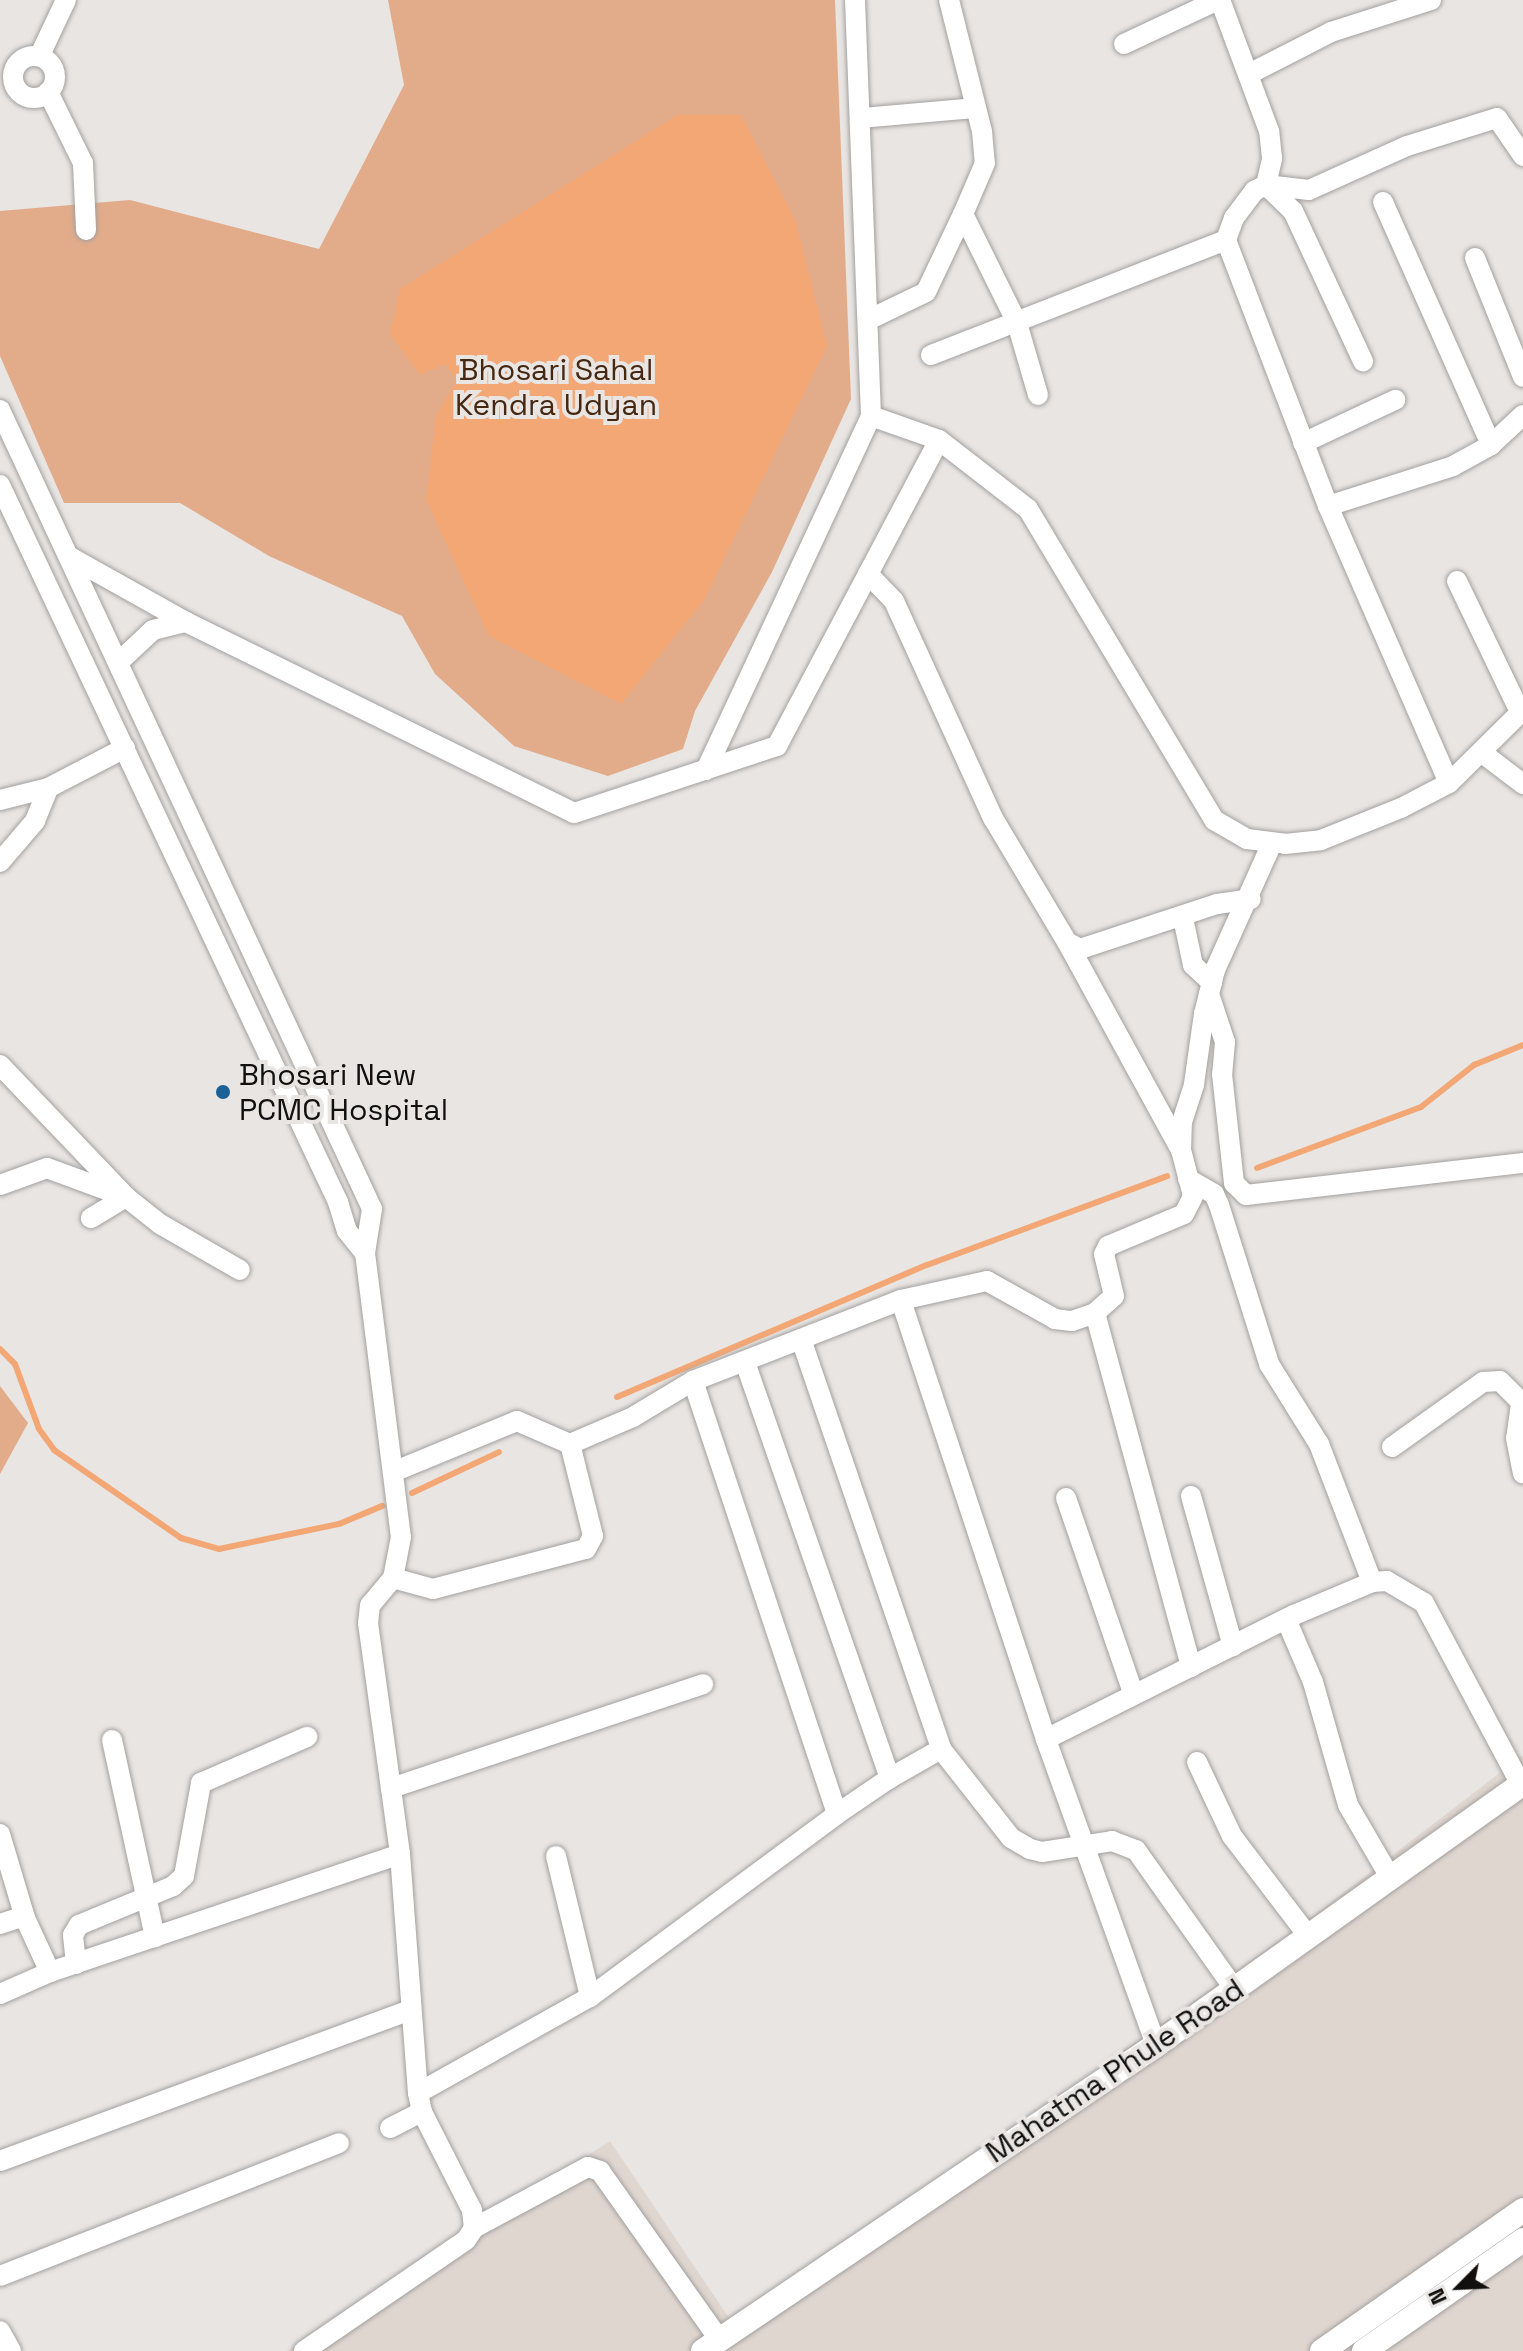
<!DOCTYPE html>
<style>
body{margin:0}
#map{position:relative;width:1523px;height:2351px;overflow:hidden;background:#e8e5e3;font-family:"Space Grotesk",sans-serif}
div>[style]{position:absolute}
.built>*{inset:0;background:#e0d6d0}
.green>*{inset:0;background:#e2ac8a}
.water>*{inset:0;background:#f3a775}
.stream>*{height:6px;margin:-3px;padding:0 3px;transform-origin:3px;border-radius:3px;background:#f3a775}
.roads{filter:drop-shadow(0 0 2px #a3a09e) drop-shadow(0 0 2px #a3a09e)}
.minor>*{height:20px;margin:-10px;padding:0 10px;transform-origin:10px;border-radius:10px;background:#fff}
.minor>.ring{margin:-10px;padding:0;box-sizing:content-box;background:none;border:20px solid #fff;border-radius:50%}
.tertiary>*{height:24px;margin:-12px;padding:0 12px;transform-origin:12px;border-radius:12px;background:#fff}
.dots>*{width:22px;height:22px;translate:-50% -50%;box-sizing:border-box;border:4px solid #e8e5e3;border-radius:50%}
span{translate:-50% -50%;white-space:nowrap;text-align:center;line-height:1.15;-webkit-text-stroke:8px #e8e5e3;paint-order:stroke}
.park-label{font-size:30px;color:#452712}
.poi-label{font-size:30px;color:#11100f}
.left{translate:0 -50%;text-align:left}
.street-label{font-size:30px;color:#11100f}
.north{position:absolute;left:1419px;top:2247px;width:80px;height:80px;-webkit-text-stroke:6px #e8e5e3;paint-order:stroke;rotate:246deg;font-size:22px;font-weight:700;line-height:32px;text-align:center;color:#11100f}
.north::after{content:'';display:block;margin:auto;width:28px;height:36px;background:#11100f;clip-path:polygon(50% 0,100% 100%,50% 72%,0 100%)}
</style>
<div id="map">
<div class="built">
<i style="clip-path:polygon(1523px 1755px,1523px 2351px,287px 2351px,610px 2141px,735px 2327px,1312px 1917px)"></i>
</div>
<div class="green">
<i style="clip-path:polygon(388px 0,835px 0,851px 399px,772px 572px,695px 711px,683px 749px,608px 776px,514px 746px,435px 674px,402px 616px,269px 556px,180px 503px,64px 503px,0 356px,0 211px,130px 200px,319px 249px,404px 85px)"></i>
<i style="clip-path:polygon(0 1386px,28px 1423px,0 1474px)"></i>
</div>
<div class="water">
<i style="clip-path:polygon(677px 115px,741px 115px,796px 222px,827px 346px,704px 600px,621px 704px,489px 636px,426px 500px,436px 416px,457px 380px,445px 364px,420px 375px,390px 334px,400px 289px)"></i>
</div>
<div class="stream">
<i style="left:1257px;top:1168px;width:175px;rotate:-20.4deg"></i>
<i style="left:1421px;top:1107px;width:68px;rotate:-38.4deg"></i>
<i style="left:1474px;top:1065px;width:53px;rotate:-22.2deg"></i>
<i style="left:0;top:1349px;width:21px;rotate:45deg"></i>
<i style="left:15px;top:1364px;width:69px;rotate:69.7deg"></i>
<i style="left:39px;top:1429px;width:26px;rotate:54deg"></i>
<i style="left:54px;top:1450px;width:155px;rotate:34.7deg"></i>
<i style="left:181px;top:1538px;width:40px;rotate:16deg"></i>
<i style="left:219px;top:1549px;width:123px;rotate:-11.8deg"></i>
<i style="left:339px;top:1524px;width:47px;rotate:-22.7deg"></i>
<i style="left:617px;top:1397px;width:337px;rotate:-23.1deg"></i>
<i style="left:927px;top:1265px;width:256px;rotate:-20.3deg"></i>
<i style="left:412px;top:1493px;width:96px;rotate:-25.2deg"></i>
</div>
<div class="roads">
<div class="minor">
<i style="left:949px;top:0;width:135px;rotate:75.9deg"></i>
<i style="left:982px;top:131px;width:32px;rotate:85deg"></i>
<i style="left:985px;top:163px;width:56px;rotate:113.3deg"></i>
<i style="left:963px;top:214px;width:122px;rotate:63.6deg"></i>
<i style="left:1017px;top:323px;width:75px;rotate:73.7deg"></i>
<i style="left:1124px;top:44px;width:104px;rotate:-25.1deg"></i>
<i style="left:40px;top:55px;width:61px;rotate:-64.7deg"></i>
<i class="ring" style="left:13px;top:56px;width:22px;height:22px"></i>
<i style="left:1249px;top:74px;width:92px;rotate:-27.1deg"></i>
<i style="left:1331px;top:32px;width:105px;rotate:-17.7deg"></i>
<i style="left:48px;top:92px;width:79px;rotate:63.8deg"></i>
<i style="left:83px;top:163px;width:67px;rotate:87.4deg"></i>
<i style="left:861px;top:118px;width:115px;rotate:-5deg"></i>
<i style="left:1266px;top:185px;width:43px;rotate:6.6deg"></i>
<i style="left:1309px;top:190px;width:107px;rotate:-24.2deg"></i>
<i style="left:1407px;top:146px;width:94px;rotate:-17.3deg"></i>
<i style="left:1497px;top:118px;width:46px;rotate:55.6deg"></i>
<i style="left:1266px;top:185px;width:37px;rotate:44deg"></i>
<i style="left:1293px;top:211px;width:166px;rotate:65deg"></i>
<i style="left:1383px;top:202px;width:266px;rotate:66deg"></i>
<i style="left:1226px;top:240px;width:285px;rotate:69deg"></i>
<i style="left:1328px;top:506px;width:302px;rotate:66.4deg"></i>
<i style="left:1475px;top:258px;width:128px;rotate:68deg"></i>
<i style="left:868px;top:320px;width:64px;rotate:-25.8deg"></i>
<i style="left:926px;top:292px;width:86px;rotate:-64.6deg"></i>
<i style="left:931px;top:355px;width:317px;rotate:-21.3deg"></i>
<i style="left:1226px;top:240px;width:23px;rotate:-70deg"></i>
<i style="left:1234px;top:218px;width:34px;rotate:-53deg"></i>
<i style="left:1254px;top:191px;width:13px;rotate:-27deg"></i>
<i style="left:1266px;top:185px;width:28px;rotate:-77deg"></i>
<i style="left:1272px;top:158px;width:27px;rotate:-96deg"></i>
<i style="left:1269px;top:131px;width:140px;rotate:-110.5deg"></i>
<i style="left:0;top:410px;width:881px;rotate:65.03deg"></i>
<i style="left:372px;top:1209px;width:45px;rotate:99deg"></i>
<i style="left:365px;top:1253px;width:286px;rotate:82.8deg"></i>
<i style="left:401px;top:1537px;width:42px;rotate:101deg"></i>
<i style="left:393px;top:1578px;width:35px;rotate:130deg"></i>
<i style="left:370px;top:1605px;width:18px;rotate:96deg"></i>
<i style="left:368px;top:1623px;width:233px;rotate:82.1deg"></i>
<i style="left:400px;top:1854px;width:240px;rotate:85.7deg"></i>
<i style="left:418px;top:2093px;width:19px;rotate:78deg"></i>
<i style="left:422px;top:2112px;width:110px;rotate:63deg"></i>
<i style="left:472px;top:2210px;width:18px;rotate:84deg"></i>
<i style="left:871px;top:416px;width:72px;rotate:19.4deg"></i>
<i style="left:939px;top:440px;width:113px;rotate:37.8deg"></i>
<i style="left:1028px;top:509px;width:362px;rotate:59.1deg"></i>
<i style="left:1214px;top:820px;width:38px;rotate:30deg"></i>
<i style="left:1247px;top:839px;width:38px;rotate:7deg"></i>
<i style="left:1285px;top:844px;width:36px;rotate:-6deg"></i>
<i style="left:1321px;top:840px;width:86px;rotate:-21.8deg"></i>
<i style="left:1401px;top:808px;width:54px;rotate:-27.5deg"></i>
<i style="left:1449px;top:783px;width:104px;rotate:-44.6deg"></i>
<i style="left:1303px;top:443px;width:102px;rotate:-25.1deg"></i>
<i style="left:0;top:485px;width:793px;rotate:64.76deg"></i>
<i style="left:338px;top:1202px;width:30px;rotate:73deg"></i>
<i style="left:347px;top:1231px;width:28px;rotate:51deg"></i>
<i style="left:1328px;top:506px;width:131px;rotate:-17.7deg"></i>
<i style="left:1453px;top:466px;width:43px;rotate:-28.9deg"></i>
<i style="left:1491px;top:445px;width:44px;rotate:-43.2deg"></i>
<i style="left:70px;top:557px;width:133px;rotate:29.3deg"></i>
<i style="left:186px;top:622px;width:432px;rotate:26.2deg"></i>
<i style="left:574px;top:813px;width:214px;rotate:-18.3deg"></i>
<i style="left:777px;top:746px;width:346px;rotate:-62.1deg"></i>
<i style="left:868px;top:574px;width:37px;rotate:46deg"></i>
<i style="left:894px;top:601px;width:239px;rotate:65.5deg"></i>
<i style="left:993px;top:818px;width:144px;rotate:59.2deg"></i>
<i style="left:1067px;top:942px;width:15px;rotate:28deg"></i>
<i style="left:1080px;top:949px;width:144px;rotate:-18.2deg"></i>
<i style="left:1217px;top:904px;width:34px;rotate:-8deg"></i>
<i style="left:1457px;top:581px;width:145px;rotate:64.3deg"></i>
<i style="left:121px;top:660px;width:44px;rotate:-43.2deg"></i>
<i style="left:153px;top:630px;width:34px;rotate:-14deg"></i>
<i style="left:1481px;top:752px;width:53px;rotate:37.3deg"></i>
<i style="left:706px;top:770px;width:391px;rotate:-65deg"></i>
<i style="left:871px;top:416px;width:416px;rotate:-92.2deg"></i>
<i style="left:0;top:800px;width:49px;rotate:-14deg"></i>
<i style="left:48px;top:788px;width:87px;rotate:-27.5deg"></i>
<i style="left:0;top:862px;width:54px;rotate:-49.5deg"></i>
<i style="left:35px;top:821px;width:35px;rotate:-68deg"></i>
<i style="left:1183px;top:918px;width:48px;rotate:78deg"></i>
<i style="left:1193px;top:965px;width:26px;rotate:43deg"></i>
<i style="left:1067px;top:942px;width:237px;rotate:61.3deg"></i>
<i style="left:1209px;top:994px;width:51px;rotate:71.6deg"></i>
<i style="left:1225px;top:1042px;width:32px;rotate:95deg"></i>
<i style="left:1222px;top:1074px;width:110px;rotate:83.7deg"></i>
<i style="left:1234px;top:1183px;width:17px;rotate:45deg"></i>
<i style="left:1246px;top:1195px;width:279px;rotate:-6.6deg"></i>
<i style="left:0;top:1065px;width:182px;rotate:46.3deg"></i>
<i style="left:126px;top:1197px;width:43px;rotate:38.5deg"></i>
<i style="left:160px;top:1224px;width:92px;rotate:29.9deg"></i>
<i style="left:1188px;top:1179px;width:30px;rotate:30deg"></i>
<i style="left:1214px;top:1194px;width:12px;rotate:66deg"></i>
<i style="left:1219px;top:1205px;width:167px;rotate:72.5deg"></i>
<i style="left:1269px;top:1364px;width:94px;rotate:58deg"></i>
<i style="left:1319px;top:1444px;width:148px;rotate:69deg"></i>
<i style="left:0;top:1185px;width:50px;rotate:-19.9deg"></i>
<i style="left:47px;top:1168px;width:84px;rotate:20.2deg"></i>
<i style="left:126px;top:1197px;width:41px;rotate:149deg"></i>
<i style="left:1095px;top:1313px;width:367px;rotate:74.8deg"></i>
<i style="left:801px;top:1339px;width:433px;rotate:71.1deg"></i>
<i style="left:941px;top:1749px;width:113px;rotate:51.8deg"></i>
<i style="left:1011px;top:1838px;width:22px;rotate:30deg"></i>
<i style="left:1030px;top:1849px;width:12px;rotate:14deg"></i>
<i style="left:1042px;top:1852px;width:71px;rotate:-8.9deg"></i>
<i style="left:1112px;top:1841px;width:26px;rotate:21deg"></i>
<i style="left:1136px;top:1850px;width:171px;rotate:54.7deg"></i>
<i style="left:745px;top:1362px;width:441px;rotate:70.8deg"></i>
<i style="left:890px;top:1778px;width:59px;rotate:-29.6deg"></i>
<i style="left:693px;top:1381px;width:456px;rotate:71.6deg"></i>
<i style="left:837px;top:1814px;width:64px;rotate:-34.2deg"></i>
<i style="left:1521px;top:1404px;width:34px;rotate:98deg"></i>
<i style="left:1516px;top:1438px;width:36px;rotate:79deg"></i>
<i style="left:1392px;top:1447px;width:112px;rotate:-35.5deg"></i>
<i style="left:1483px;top:1382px;width:17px;rotate:-3deg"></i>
<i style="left:1500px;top:1381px;width:33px;rotate:45deg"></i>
<i style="left:393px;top:1472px;width:134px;rotate:-22.4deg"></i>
<i style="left:517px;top:1421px;width:58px;rotate:23.5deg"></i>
<i style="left:570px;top:1444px;width:69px;rotate:-23.2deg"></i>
<i style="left:633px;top:1417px;width:70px;rotate:-31deg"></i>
<i style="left:693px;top:1381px;width:223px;rotate:-21.3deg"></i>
<i style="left:1191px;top:1496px;width:156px;rotate:74.4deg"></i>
<i style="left:1066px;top:1498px;width:208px;rotate:71deg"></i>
<i style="left:393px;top:1578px;width:41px;rotate:15.4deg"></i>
<i style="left:433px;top:1589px;width:158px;rotate:-14.7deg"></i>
<i style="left:586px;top:1549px;width:15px;rotate:-62deg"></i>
<i style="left:593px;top:1536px;width:95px;rotate:-104deg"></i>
<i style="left:1286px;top:1619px;width:69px;rotate:66.8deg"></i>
<i style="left:1313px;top:1682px;width:128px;rotate:74.1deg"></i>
<i style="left:1348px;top:1805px;width:86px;rotate:59.8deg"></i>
<i style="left:1046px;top:1739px;width:462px;rotate:-108.3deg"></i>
<i style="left:901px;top:1300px;width:88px;rotate:-12.5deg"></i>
<i style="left:987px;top:1281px;width:78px;rotate:29.2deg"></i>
<i style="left:1055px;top:1319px;width:17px;rotate:7deg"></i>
<i style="left:1072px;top:1321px;width:24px;rotate:-19deg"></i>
<i style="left:1095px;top:1313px;width:25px;rotate:-42deg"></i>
<i style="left:1114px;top:1296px;width:43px;rotate:-103.4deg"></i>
<i style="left:1104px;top:1254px;width:9px;rotate:-63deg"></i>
<i style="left:1108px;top:1246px;width:82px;rotate:-22.8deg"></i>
<i style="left:1184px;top:1214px;width:20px;rotate:-63deg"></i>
<i style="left:1193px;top:1196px;width:48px;rotate:-104.6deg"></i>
<i style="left:1181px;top:1150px;width:28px;rotate:-88deg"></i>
<i style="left:1182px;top:1122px;width:40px;rotate:-72deg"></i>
<i style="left:1194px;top:1084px;width:71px;rotate:-81.9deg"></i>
<i style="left:1204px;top:1014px;width:45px;rotate:-76deg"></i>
<i style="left:1215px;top:970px;width:139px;rotate:-65.8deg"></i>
<i style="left:112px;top:1740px;width:202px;rotate:77.7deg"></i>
<i style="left:1197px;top:1762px;width:82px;rotate:64.7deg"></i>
<i style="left:1232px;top:1836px;width:127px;rotate:52.7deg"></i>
<i style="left:391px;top:1788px;width:329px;rotate:-18.4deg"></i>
<i style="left:0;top:1834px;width:88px;rotate:73.4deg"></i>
<i style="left:556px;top:1856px;width:145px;rotate:76.4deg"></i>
<i style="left:0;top:1924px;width:25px;rotate:-18deg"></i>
<i style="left:24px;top:1916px;width:62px;rotate:65.1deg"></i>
<i style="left:76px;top:1964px;width:29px;rotate:-96deg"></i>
<i style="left:73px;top:1935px;width:12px;rotate:-59deg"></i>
<i style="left:79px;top:1925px;width:102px;rotate:-22.5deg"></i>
<i style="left:173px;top:1886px;width:15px;rotate:-42deg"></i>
<i style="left:184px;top:1876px;width:95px;rotate:-79.6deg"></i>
<i style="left:201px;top:1783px;width:116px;rotate:-23.5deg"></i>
<i style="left:0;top:1994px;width:55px;rotate:-23.7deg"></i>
<i style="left:50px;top:1972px;width:369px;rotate:-18.6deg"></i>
<i style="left:1156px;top:2045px;width:325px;rotate:-109.8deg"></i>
<i style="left:1046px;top:1739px;width:277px;rotate:-26.6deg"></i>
<i style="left:1294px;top:1615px;width:85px;rotate:-22.9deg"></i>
<i style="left:1372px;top:1582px;width:15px;rotate:-4deg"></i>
<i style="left:1387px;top:1581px;width:43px;rotate:30.7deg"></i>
<i style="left:1424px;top:1603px;width:206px;rotate:61.9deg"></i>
<i style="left:418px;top:2093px;width:197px;rotate:-29.2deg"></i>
<i style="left:590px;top:1997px;width:307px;rotate:-36.5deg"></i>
<i style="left:390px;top:2128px;width:36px;rotate:-27deg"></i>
<i style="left:0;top:2161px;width:438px;rotate:-20.2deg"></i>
<i style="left:0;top:2276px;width:364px;rotate:-21.4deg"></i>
<i style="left:0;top:2331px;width:23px;rotate:61deg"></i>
<i style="left:304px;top:2351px;width:196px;rotate:-34.4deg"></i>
<i style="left:466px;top:2240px;width:14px;rotate:-56deg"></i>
<i style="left:474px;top:2228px;width:129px;rotate:-28.2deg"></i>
<i style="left:588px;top:2167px;width:13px;rotate:18deg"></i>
<i style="left:600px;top:2171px;width:206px;rotate:54.7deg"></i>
</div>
<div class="tertiary">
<i style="left:703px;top:2351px;width:547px;rotate:-34.04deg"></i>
<i style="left:1156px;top:2045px;width:451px;rotate:-35.5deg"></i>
<i style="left:1322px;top:2351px;width:246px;rotate:-35deg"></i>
<i style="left:1364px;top:2351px;width:194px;rotate:-34.9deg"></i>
</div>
</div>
<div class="dots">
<i style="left:223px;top:1092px;background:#1c6095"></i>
</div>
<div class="park-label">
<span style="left:556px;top:387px">Bhosari Sahal<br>Kendra Udyan</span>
</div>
<div class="poi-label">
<span class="left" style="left:239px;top:1092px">Bhosari New<br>PCMC Hospital</span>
</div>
<div class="street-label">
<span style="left:1115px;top:2071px;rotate:-34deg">Mahatma Phule Road</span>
</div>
<div class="north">N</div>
</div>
